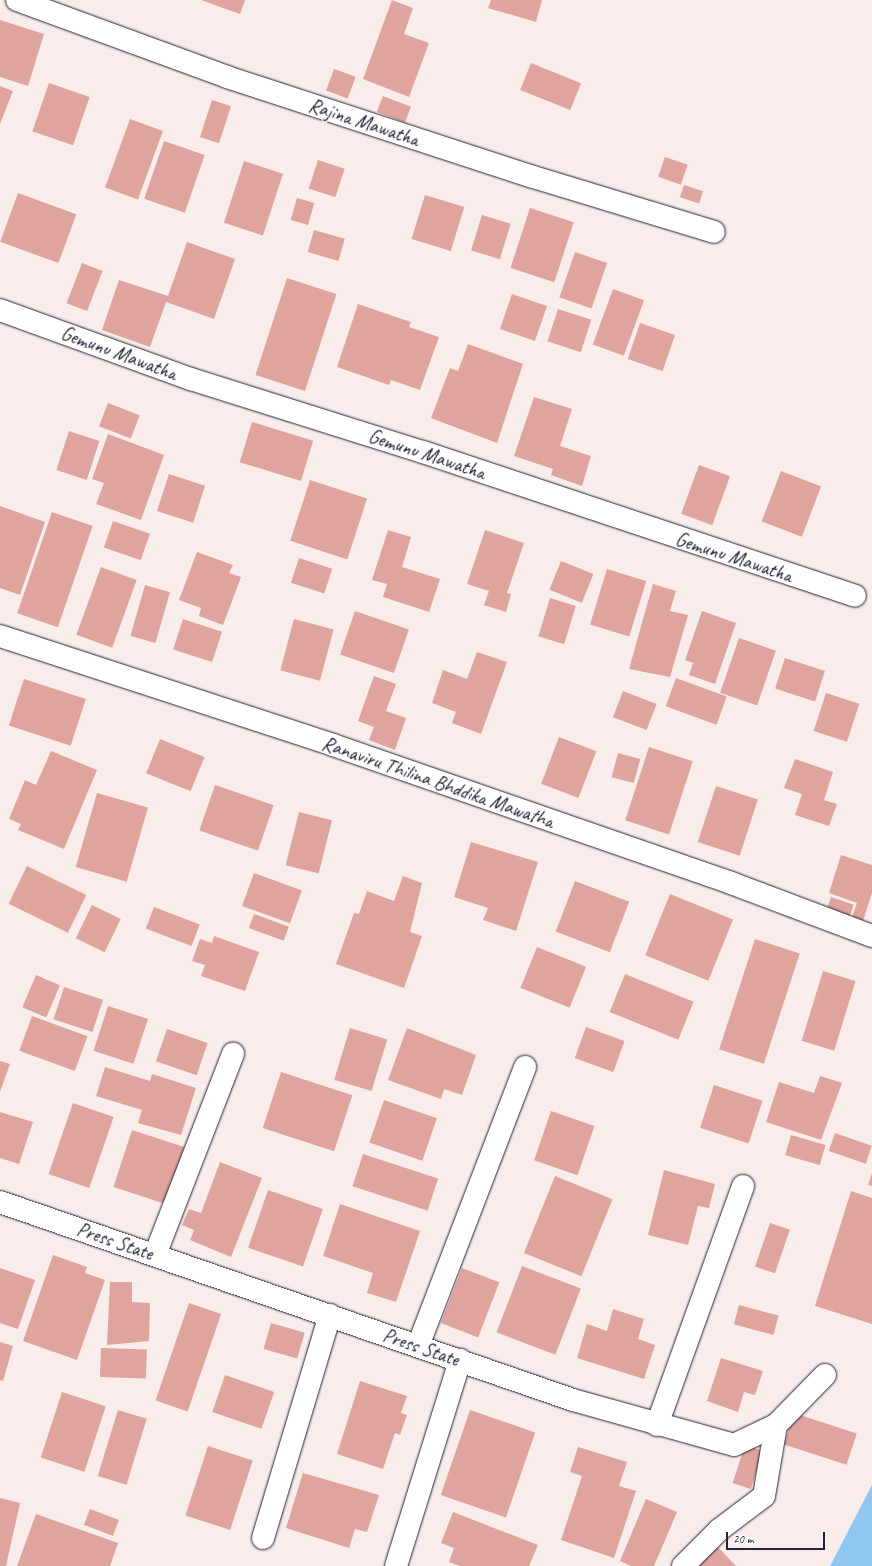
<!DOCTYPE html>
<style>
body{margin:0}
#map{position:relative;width:872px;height:1566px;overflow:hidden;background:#f8edeb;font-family:Caveat,sans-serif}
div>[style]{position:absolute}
.water>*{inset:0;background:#90c7ee}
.building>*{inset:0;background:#dea49d;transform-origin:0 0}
.roads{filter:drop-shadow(0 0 1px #22223b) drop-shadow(0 0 1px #22223b)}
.minor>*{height:22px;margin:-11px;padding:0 11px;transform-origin:11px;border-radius:11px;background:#fff}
span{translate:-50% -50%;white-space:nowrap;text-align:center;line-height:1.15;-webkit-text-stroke:3px #fff;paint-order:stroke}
.street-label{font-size:20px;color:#22223b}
.scale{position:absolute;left:726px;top:1532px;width:99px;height:18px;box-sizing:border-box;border:2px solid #22223b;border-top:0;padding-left:5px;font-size:12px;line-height:14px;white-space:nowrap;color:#22223b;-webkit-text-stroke:3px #fff;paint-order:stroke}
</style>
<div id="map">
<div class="water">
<i style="clip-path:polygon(872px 1485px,872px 1566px,830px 1566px)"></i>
</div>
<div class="building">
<i style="clip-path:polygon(201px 0,245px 0,240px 14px)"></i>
<i style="clip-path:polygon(392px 0,413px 8px,404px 34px,429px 43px,409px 97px,363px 79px)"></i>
<i style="clip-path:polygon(491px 0,542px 0,536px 22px,488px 8px)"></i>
<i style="clip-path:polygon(0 20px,44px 34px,28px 86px,0 77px)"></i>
<i style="left:531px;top:63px;width:54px;height:29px;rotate:22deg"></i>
<i style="left:334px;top:69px;width:23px;height:23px;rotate:20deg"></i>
<i style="left:49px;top:83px;width:43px;height:51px;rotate:19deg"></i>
<i style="clip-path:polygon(0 86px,13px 91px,0 124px)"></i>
<i style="left:383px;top:96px;width:30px;height:17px;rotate:21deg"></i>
<i style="left:212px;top:100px;width:20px;height:39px;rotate:18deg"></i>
<i style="left:130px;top:119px;width:35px;height:73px;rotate:20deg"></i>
<i style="left:164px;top:141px;width:43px;height:61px;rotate:19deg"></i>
<i style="left:665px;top:157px;width:24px;height:21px;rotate:19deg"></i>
<i style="left:318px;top:160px;width:28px;height:30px;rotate:18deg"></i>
<i style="left:244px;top:161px;width:41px;height:65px;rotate:18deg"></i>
<i style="left:684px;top:185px;width:20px;height:13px;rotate:18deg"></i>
<i style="left:18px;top:193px;width:62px;height:52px;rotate:20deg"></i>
<i style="left:425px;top:195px;width:41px;height:46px;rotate:17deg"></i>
<i style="left:297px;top:198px;width:18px;height:23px;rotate:16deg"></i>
<i style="left:530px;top:208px;width:46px;height:63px;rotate:18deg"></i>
<i style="left:482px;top:215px;width:30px;height:37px;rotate:17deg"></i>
<i style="left:314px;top:230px;width:32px;height:23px;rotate:16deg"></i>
<i style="clip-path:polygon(187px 242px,235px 259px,214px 319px,166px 302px,150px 347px,102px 330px,119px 280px,168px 296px)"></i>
<i style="left:575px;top:252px;width:34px;height:48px;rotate:19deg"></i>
<i style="left:82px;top:263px;width:22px;height:43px;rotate:21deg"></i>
<i style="left:287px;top:278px;width:52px;height:102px;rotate:18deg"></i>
<i style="left:613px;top:289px;width:33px;height:59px;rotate:20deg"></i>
<i style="left:512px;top:294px;width:37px;height:37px;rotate:19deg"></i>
<i style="clip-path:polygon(358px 304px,411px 322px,409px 327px,439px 337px,420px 390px,391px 380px,389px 385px,337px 367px)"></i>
<i style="left:558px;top:309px;width:35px;height:34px;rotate:18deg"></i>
<i style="left:640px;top:323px;width:37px;height:38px;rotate:19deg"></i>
<i style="clip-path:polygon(468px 344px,523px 364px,497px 443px,431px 418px,450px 368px,458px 371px)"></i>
<i style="clip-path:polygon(534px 397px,572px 409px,560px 446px,591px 456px,582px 486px,551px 475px,553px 469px,514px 456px)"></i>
<i style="left:108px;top:403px;width:34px;height:25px;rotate:21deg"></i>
<i style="left:252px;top:422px;width:64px;height:42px;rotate:17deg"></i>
<i style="left:69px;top:431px;width:32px;height:41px;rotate:18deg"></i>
<i style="clip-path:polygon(108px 434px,164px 455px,141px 520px,96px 504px,104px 483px,92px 479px)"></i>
<i style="left:699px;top:465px;width:33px;height:52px;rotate:20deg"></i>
<i style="left:781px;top:471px;width:43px;height:54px;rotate:21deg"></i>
<i style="left:169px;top:474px;width:38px;height:39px;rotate:18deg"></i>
<i style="left:310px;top:480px;width:60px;height:64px;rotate:18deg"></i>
<i style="clip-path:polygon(0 506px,45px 522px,20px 595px,0 588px)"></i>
<i style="left:52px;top:512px;width:43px;height:107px;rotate:19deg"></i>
<i style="left:113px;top:521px;width:39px;height:28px;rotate:19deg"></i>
<i style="clip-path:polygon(388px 530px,411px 537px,402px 567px,440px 579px,429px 612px,383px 597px,387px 584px,372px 580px)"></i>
<i style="clip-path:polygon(485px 530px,524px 543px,507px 593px,511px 594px,506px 612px,484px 605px,489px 591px,467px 584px)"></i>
<i style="clip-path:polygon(197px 552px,233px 565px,229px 573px,241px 577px,223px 625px,199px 616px,201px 608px,179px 600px)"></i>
<i style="left:299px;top:558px;width:35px;height:26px;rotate:18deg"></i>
<i style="left:561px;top:561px;width:35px;height:31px;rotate:22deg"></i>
<i style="left:101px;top:567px;width:38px;height:72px;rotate:20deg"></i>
<i style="left:607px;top:569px;width:41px;height:58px;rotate:17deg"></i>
<i style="clip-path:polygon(653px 584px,676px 591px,670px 611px,688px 615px,670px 677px,629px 669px)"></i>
<i style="left:145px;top:585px;width:26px;height:53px;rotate:16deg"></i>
<i style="left:550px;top:598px;width:27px;height:40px;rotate:17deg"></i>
<i style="left:355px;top:611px;width:57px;height:46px;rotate:19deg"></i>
<i style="clip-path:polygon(702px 611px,736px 623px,715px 684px,689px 675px,693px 663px,685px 660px)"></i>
<i style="left:183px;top:619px;width:41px;height:32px;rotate:18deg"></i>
<i style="left:294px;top:619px;width:41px;height:53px;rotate:15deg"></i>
<i style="left:739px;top:638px;width:39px;height:58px;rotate:19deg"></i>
<i style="clip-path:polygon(477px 652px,507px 662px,481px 734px,452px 723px,456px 712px,432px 703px,443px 670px,467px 679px)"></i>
<i style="left:785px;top:658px;width:42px;height:32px;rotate:18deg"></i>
<i style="clip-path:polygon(374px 676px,396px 684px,386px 711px,406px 718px,395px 750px,369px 740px,374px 727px,358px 721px)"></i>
<i style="left:676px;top:678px;width:54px;height:30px;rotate:20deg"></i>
<i style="left:24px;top:679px;width:65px;height:49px;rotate:18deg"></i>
<i style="left:623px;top:691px;width:36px;height:28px;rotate:21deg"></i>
<i style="left:826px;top:693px;width:35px;height:40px;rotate:18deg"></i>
<i style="left:559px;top:737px;width:40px;height:50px;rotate:21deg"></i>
<i style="left:160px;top:739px;width:48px;height:37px;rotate:22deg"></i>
<i style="left:649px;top:747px;width:46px;height:77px;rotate:18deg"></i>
<i style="clip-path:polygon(51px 751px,97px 770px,64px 849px,18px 830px,21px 824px,9px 819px,25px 780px,36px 785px)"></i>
<i style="left:618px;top:753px;width:23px;height:25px;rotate:15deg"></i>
<i style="clip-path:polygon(795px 759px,833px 772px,824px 800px,837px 804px,829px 826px,795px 815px,802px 794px,784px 788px)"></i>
<i style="left:215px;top:785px;width:62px;height:48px;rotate:19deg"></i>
<i style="left:716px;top:786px;width:44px;height:59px;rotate:18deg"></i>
<i style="left:97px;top:793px;width:53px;height:77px;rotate:16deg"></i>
<i style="left:299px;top:812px;width:34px;height:55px;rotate:14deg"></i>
<i style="clip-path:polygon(471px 842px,538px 862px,516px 931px,483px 920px,488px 908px,454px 897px)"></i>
<i style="clip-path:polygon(841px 855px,872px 865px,872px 893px,863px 921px,852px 917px,857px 903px,829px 893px)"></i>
<i style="left:27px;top:866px;width:66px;height:42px;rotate:26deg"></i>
<i style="left:254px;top:873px;width:51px;height:35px;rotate:20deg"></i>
<i style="clip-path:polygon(403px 876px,422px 883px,410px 932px,422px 936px,404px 988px,336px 964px,354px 913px,359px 914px,367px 891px,394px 901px)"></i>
<i style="left:575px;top:881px;width:58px;height:54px;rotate:21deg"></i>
<i style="left:670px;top:894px;width:68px;height:66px;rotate:22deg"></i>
<i style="left:831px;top:897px;width:24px;height:15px;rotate:19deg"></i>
<i style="left:92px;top:905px;width:32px;height:37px;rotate:26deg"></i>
<i style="left:154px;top:907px;width:49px;height:23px;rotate:21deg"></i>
<i style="left:254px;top:914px;width:37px;height:15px;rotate:20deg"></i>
<i style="clip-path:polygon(214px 936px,259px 952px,245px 991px,201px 976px,205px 965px,192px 961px,200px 939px,212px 943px)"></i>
<i style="left:755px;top:939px;width:47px;height:116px;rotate:18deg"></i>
<i style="left:537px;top:947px;width:53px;height:44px;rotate:22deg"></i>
<i style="left:823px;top:971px;width:34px;height:73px;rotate:17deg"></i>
<i style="left:625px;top:974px;width:74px;height:41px;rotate:22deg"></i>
<i style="left:36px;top:975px;width:26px;height:35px;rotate:23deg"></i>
<i style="left:64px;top:987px;width:41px;height:34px;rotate:18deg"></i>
<i style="left:108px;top:1006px;width:42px;height:47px;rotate:18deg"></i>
<i style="left:32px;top:1016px;width:59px;height:37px;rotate:20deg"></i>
<i style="left:586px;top:1027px;width:41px;height:33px;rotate:20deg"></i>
<i style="left:350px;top:1028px;width:39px;height:54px;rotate:17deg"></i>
<i style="clip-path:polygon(407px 1028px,476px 1055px,462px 1095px,444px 1089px,441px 1099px,388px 1080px)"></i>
<i style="left:167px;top:1029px;width:43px;height:34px;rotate:19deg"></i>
<i style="clip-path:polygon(0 1061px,10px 1064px,0 1092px)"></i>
<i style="clip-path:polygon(105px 1067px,150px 1081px,152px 1074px,196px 1088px,181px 1135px,138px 1123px,142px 1110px,96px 1096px)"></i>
<i style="left:281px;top:1072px;width:75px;height:59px;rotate:18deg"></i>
<i style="clip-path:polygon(820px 1076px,842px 1083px,821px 1140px,766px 1122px,779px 1082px,814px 1093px)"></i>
<i style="left:714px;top:1085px;width:51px;height:45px;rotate:18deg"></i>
<i style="left:384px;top:1100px;width:56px;height:45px;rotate:19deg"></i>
<i style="left:73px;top:1103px;width:43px;height:75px;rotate:19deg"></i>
<i style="left:551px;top:1111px;width:46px;height:52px;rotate:19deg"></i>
<i style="clip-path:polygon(0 1112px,33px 1122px,19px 1164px,0 1158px)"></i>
<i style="left:132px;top:1130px;width:55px;height:60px;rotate:18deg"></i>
<i style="left:835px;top:1133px;width:39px;height:19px;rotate:19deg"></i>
<i style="left:791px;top:1135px;width:36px;height:21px;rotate:16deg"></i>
<i style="left:363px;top:1154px;width:79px;height:34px;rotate:18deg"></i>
<i style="clip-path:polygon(220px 1162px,262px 1178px,231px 1257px,190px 1240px,194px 1230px,182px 1225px,189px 1209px,201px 1213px)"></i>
<i style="clip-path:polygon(664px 1170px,715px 1184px,709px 1208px,698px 1206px,688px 1245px,648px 1235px)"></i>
<i style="clip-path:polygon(872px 1173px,872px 1186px,868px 1185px)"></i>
<i style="left:555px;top:1176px;width:62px;height:83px;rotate:22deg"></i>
<i style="left:268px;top:1190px;width:58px;height:61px;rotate:19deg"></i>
<i style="clip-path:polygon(851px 1191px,872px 1198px,872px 1324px,815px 1306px)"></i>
<i style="clip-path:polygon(340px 1204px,420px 1231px,396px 1302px,367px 1293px,373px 1273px,323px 1256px)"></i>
<i style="left:770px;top:1223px;width:21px;height:46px;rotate:19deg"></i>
<i style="clip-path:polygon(53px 1255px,87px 1267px,85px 1273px,105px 1280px,77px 1360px,23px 1341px)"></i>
<i style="left:522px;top:1266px;width:63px;height:71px;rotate:21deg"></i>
<i style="clip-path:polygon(0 1268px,35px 1280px,18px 1329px,0 1323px)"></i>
<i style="left:462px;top:1268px;width:40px;height:59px;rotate:21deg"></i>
<i style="clip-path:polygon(110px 1282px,132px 1282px,132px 1302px,150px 1303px,149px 1341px,107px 1345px)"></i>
<i style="left:189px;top:1303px;width:34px;height:103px;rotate:19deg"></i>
<i style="left:739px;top:1305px;width:41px;height:20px;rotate:15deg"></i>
<i style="clip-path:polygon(613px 1309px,644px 1319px,638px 1339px,655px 1345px,644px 1379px,577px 1358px,587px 1324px,607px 1331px)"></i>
<i style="left:271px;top:1323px;width:35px;height:27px;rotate:16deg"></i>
<i style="clip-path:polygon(0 1342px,13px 1346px,3px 1381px,0 1380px)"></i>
<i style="left:101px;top:1348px;width:46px;height:29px;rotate:2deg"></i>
<i style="clip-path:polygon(721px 1358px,763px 1371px,755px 1395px,744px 1392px,738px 1412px,707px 1401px)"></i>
<i style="left:225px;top:1375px;width:52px;height:39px;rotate:19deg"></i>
<i style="clip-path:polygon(360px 1381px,407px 1396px,401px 1413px,407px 1415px,400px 1435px,395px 1433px,383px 1469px,337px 1454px)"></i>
<i style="left:62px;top:1392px;width:46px;height:69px;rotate:18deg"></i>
<i style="left:118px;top:1410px;width:30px;height:69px;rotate:17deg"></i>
<i style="left:470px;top:1410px;width:69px;height:90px;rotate:19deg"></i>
<i style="left:794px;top:1413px;width:66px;height:33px;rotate:18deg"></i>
<i style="left:745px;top:1445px;width:19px;height:40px;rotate:18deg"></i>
<i style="left:208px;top:1446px;width:47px;height:73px;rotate:18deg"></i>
<i style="clip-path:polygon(578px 1447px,627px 1462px,619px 1486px,636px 1491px,614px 1558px,561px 1540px,582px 1476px,570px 1472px)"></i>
<i style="clip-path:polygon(303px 1473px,379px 1495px,367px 1532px,355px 1529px,349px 1548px,286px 1528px)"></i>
<i style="clip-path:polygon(0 1498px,20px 1503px,6px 1566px,0 1566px)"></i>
<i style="clip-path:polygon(646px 1499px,677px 1512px,654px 1566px,631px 1566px,620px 1561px)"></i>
<i style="left:90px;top:1509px;width:31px;height:17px;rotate:21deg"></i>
<i style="clip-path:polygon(453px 1512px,538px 1545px,529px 1566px,460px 1566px,449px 1562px,454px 1548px,441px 1543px)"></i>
<i style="clip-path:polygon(36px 1514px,118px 1543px,110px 1566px,17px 1566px)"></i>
<i style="clip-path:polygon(714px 1543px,736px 1566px,689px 1566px)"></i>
</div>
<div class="roads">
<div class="minor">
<i style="left:17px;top:0;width:224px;rotate:20.1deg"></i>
<i style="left:227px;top:77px;width:319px;rotate:18.1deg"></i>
<i style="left:530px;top:176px;width:192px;rotate:16.9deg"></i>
<i style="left:0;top:310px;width:203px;rotate:19.9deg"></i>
<i style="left:191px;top:379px;width:243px;rotate:17.5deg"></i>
<i style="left:423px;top:452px;width:455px;rotate:18.4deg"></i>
<i style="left:0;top:636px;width:350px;rotate:18.1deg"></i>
<i style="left:333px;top:745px;width:421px;rotate:19.1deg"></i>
<i style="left:731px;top:883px;width:151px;rotate:20.6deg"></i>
<i style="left:0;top:1202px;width:606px;rotate:19.06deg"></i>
<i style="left:573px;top:1400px;width:167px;rotate:15.6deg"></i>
<i style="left:734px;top:1445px;width:47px;rotate:-25.5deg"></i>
<i style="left:776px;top:1425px;width:70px;rotate:-45.6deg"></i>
<i style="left:155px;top:1255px;width:216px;rotate:-68.8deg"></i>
<i style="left:418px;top:1346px;width:299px;rotate:-69deg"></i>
<i style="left:657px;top:1425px;width:254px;rotate:-70.2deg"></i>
<i style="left:263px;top:1538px;width:233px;rotate:-73.3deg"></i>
<i style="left:396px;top:1566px;width:216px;rotate:-72.7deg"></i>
<i style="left:683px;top:1566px;width:51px;rotate:-45deg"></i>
<i style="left:719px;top:1530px;width:56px;rotate:-37.1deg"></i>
<i style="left:764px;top:1496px;width:72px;rotate:-80.4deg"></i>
</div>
</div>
<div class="street-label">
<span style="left:364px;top:122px;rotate:18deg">Rajina Mawatha</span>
<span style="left:119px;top:353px;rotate:20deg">Gemunu Mawatha</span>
<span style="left:427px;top:454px;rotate:18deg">Gemunu Mawatha</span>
<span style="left:734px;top:557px;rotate:18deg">Gemunu Mawatha</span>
<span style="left:438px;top:782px;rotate:19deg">Ranaviru Thilina Bhddika Mawatha</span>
<span style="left:115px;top:1241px;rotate:19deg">Press State</span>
<span style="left:421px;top:1347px;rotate:19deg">Press State</span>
</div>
<div class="scale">20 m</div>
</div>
